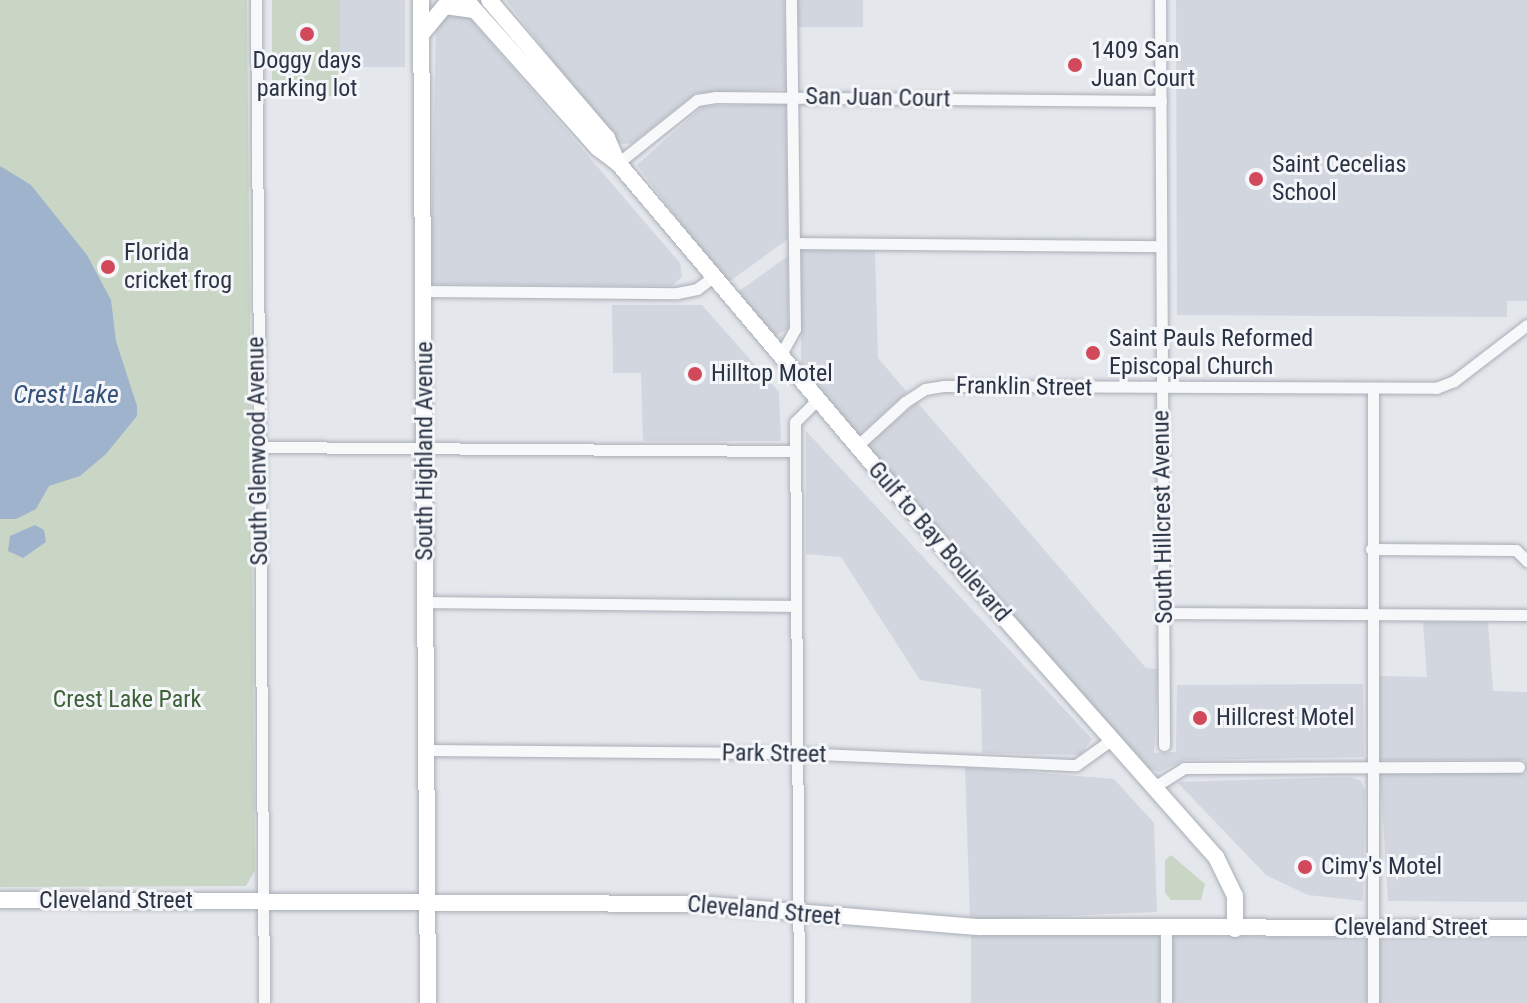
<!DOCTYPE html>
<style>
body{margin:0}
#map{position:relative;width:1527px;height:1003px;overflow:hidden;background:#e4e7ec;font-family:"Roboto Condensed",sans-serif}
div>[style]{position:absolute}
.built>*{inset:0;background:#d2d6de;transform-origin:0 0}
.green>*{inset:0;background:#c9d6c5;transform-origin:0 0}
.water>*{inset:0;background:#9fb4cc}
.roads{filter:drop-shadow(0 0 2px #a9aeb7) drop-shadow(0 0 2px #a9aeb7)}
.street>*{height:11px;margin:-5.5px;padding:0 5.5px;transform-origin:5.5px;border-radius:5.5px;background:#f7f8fa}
.secondary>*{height:16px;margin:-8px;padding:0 8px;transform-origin:8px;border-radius:8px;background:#fff}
.dots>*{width:22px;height:22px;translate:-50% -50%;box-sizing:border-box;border:4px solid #f4f6f9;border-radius:50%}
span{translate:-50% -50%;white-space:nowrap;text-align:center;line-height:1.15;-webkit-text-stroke:6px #f4f6f9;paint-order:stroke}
.poi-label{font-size:24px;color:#2b3445}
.left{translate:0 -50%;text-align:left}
.street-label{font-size:24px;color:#2b3445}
.park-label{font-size:24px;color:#3f6138}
.water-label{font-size:26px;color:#34527a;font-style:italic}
</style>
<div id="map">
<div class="built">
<i style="left:340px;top:0;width:65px;height:67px"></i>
<i style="clip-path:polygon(506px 0,784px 0,786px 89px,696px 93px,632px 143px,623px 144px,614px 141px)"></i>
<i style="left:797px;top:0;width:66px;height:27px"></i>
<i style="clip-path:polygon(1176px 0,1527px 0,1527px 301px,1507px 301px,1507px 317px,1177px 315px)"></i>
<i style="clip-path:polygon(447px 13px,468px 16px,680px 263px,682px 277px,672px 286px,430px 284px,436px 30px)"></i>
<i style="clip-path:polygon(786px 104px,788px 239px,726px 284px,637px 165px,703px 106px)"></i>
<i style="clip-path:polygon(801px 250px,875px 251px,878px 358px,907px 392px,857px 437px,801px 371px)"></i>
<i style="clip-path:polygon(788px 256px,788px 329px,772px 338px,735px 294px)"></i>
<i style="clip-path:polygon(612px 305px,702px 305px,779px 392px,781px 441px,643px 441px,641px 373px,613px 373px)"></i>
<i style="clip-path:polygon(917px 402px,1146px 668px,1158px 669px,1154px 753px,1176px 752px,1177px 685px,1363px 684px,1364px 757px,1185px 760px,1159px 772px,1144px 767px,866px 447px)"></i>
<i style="clip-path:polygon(806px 431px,1092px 739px,1080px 755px,982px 753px,981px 689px,920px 680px,841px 557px,806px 554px)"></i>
<i style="clip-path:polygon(1423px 622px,1488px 622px,1493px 691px,1527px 692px,1527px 902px,1388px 901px,1380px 774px,1526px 773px,1525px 760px,1380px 760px,1378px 676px,1427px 677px)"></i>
<i style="clip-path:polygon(965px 767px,1114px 779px,1154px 823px,1157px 912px,970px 920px)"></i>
<i style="clip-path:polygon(1350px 777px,1361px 781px,1365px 791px,1363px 901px,1308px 895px,1266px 875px,1177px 782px)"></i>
<i style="left:971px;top:935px;width:189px;height:68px"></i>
<i style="left:1172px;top:935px;width:195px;height:68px;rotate:1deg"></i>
<i style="left:1379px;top:939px;width:148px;height:64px"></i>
</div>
<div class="green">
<i style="clip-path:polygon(0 0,247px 0,255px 870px,246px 886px,0 887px)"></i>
<i style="left:272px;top:0;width:68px;height:96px"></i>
<i style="clip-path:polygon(1171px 855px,1205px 884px,1201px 900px,1171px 900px,1165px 893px,1165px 860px)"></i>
</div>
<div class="water">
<i style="clip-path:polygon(0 166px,31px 185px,87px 255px,111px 300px,116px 341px,137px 406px,137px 416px,106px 454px,80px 476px,49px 486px,36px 509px,16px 519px,0 519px)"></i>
<i style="clip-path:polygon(35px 525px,44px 530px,46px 542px,23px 558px,8px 551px,10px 536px)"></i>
</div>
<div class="roads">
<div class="street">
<i style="left:256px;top:0;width:1003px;rotate:89.54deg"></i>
<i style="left:1160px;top:0;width:745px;rotate:89.69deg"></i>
<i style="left:618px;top:163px;width:101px;rotate:-38.6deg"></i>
<i style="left:697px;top:100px;width:19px;rotate:-9deg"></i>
<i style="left:716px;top:97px;width:445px;rotate:0.5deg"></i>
<i style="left:795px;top:243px;width:366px;rotate:0.5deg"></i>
<i style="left:424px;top:291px;width:253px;rotate:0.5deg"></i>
<i style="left:677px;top:293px;width:20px;rotate:-11deg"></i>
<i style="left:697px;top:289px;width:20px;rotate:-37deg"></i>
<i style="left:780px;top:356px;width:31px;rotate:-61deg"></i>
<i style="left:795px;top:329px;width:329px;rotate:-90.7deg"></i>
<i style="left:1373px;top:390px;width:613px;rotate:90deg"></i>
<i style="left:857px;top:446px;width:65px;rotate:-42.5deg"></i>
<i style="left:905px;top:402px;width:24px;rotate:-33deg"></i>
<i style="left:925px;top:389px;width:18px;rotate:-9deg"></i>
<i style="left:943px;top:386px;width:493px;rotate:0.2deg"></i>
<i style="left:1436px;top:388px;width:19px;rotate:-21deg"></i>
<i style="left:1454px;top:381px;width:92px;rotate:-37.5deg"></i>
<i style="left:259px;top:447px;width:536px;rotate:0.43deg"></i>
<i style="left:1371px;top:549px;width:145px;rotate:0.4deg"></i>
<i style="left:1516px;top:550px;width:16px;rotate:45deg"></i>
<i style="left:426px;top:602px;width:369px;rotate:0.6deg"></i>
<i style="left:1164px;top:613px;width:363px;rotate:0.3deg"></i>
<i style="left:427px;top:750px;width:370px;rotate:0.5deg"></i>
<i style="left:797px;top:753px;width:279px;rotate:2.5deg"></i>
<i style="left:1076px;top:765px;width:43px;rotate:-35.5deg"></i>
<i style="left:1154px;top:787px;width:36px;rotate:-32deg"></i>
<i style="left:1184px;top:768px;width:335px;rotate:-0.2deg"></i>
<i style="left:1166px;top:928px;width:75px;rotate:90deg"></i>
<i style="left:799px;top:1003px;width:581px;rotate:-90.39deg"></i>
<i style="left:795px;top:422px;width:31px;rotate:-45deg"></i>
</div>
<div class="secondary">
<i style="left:421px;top:0;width:1003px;rotate:89.6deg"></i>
<i style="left:466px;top:0;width:198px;rotate:48.3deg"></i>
<i style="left:598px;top:148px;width:25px;rotate:37deg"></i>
<i style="left:618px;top:163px;width:544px;rotate:49.78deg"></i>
<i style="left:969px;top:578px;width:373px;rotate:48.5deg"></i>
<i style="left:1216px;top:857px;width:43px;rotate:64deg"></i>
<i style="left:1235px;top:896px;width:33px;rotate:90deg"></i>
<i style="left:489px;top:0;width:182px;rotate:49.5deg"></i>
<i style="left:607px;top:138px;width:26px;rotate:67deg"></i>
<i style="left:423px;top:32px;width:34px;rotate:-50deg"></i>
<i style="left:445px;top:6px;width:29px;rotate:8deg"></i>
<i style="left:0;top:900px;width:698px;rotate:0.33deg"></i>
<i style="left:698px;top:904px;width:281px;rotate:4.7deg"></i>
<i style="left:978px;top:927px;width:549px;rotate:0.1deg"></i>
</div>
</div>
<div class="dots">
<i style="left:307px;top:34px;background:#d1495b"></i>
<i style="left:1075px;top:65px;background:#d1495b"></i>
<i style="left:1256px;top:179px;background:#d1495b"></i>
<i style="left:108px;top:267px;background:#d1495b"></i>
<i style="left:1093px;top:353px;background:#d1495b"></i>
<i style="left:695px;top:374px;background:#d1495b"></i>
<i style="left:1200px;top:718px;background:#d1495b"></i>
<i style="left:1305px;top:867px;background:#d1495b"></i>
</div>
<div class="poi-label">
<span class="left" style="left:1091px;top:65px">1409 San<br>Juan Court</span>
<span style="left:307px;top:75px">Doggy days<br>parking lot</span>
<span class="left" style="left:1272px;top:179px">Saint Cecelias<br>School</span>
<span class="left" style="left:124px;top:267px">Florida<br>cricket frog</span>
<span class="left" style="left:1109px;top:353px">Saint Pauls Reformed<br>Episcopal Church</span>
<span class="left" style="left:711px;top:374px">Hilltop Motel</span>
<span class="left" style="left:1216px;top:718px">Hillcrest Motel</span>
<span class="left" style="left:1321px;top:867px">Cimy's Motel</span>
</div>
<div class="street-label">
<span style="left:878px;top:98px;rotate:1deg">San Juan Court</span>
<span style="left:1024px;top:387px;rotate:1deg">Franklin Street</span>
<span style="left:258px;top:451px;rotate:-91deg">South Glenwood Avenue</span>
<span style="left:425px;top:451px;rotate:-90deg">South Highland Avenue</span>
<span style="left:1163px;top:517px;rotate:-91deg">South Hillcrest Avenue</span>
<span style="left:939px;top:542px;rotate:49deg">Gulf to Bay Boulevard</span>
<span style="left:774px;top:754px;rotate:1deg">Park Street</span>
<span style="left:116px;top:901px">Cleveland Street</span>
<span style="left:764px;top:911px;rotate:5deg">Cleveland Street</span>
<span style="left:1411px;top:928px">Cleveland Street</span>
</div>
<div class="park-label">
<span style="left:127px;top:700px">Crest Lake Park</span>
</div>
<div class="water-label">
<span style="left:66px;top:395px">Crest Lake</span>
</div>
</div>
